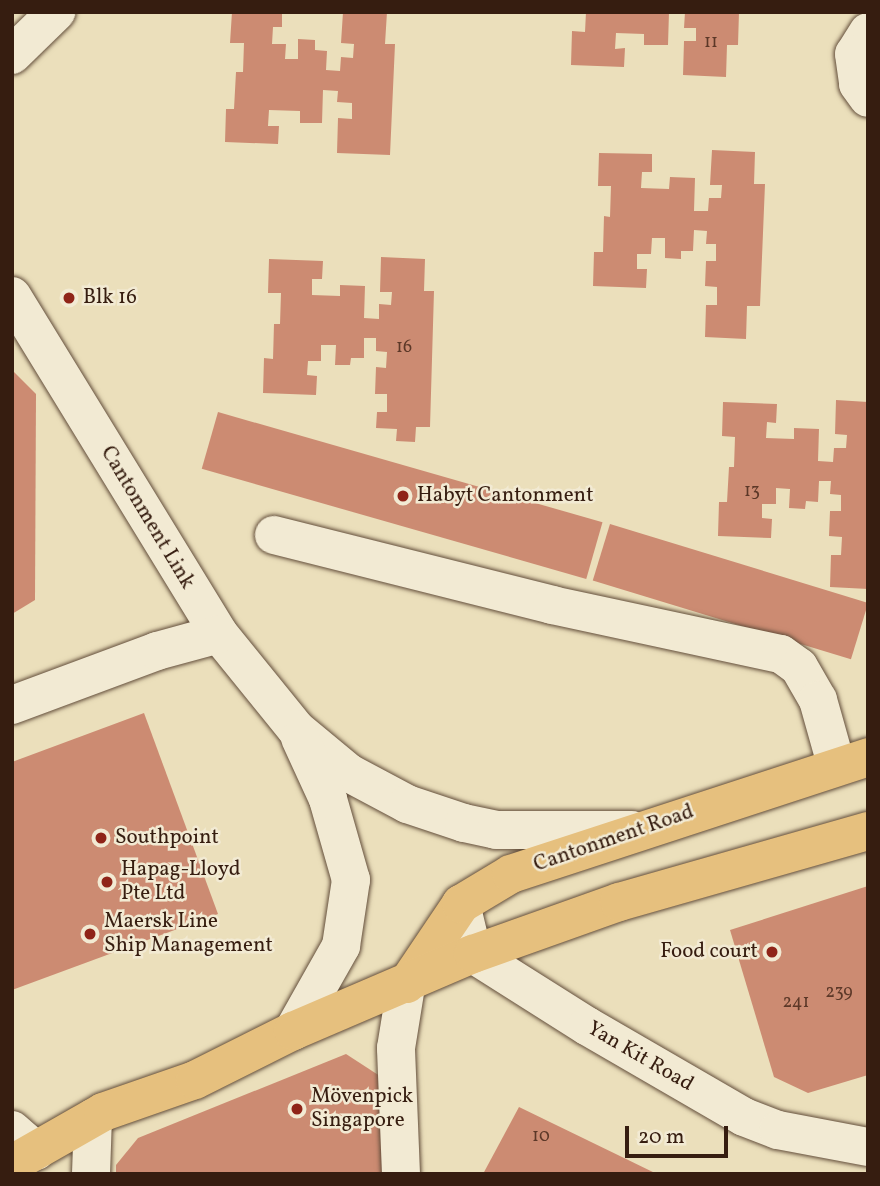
<!DOCTYPE html>
<meta charset="utf-8">
<style>
body{margin:0}
#map{position:relative;width:880px;height:1186px;overflow:hidden;background:#ebdfbb;font-family:Vollkorn,serif}
div>[style]{position:absolute}
.building>*{inset:0;background:#cc8b72;transform-origin:0 0}
.roads{filter:drop-shadow(0 0 2px #634e3b) drop-shadow(0 0 2px #634e3b)}
.minor>*{height:38px;margin:-19px;padding:0 19px;transform-origin:19px;border-radius:19px;background:#f2ead3}
.major>*{height:38px;margin:-19px;padding:0 19px;transform-origin:19px;border-radius:19px;background:#e6c07e}
.dots>*{width:19px;height:19px;translate:-50% -50%;box-sizing:border-box;border:4px solid #f2ead3;border-radius:50%}
span{translate:-50% -50%;white-space:nowrap;text-align:center;line-height:1.15;-webkit-text-stroke:5px #f2ead3;paint-order:stroke}
.number-label{font-size:18px;color:#5c3828}
.number-label span{-webkit-text-stroke-width:0}
.poi-label{font-size:21px;color:#361d10}
.left{translate:0 -50%;text-align:left}
.right{translate:-100% -50%;text-align:right}
.street-label{font-size:21px;color:#361d10}
.frame{position:absolute;inset:0;border:14px solid #361d10;pointer-events:none}
.scale{position:absolute;left:625px;top:1126px;width:103px;height:32px;box-sizing:border-box;border:4px solid #361d10;border-top:0;padding-left:9px;font-size:21px;line-height:24px;white-space:nowrap;color:#361d10;-webkit-text-stroke:5px #f2ead3;paint-order:stroke}
</style>
<div id="map">
<div class="building">
<i style="clip-path:polygon(232px 12px,282px 12px,282px 27px,273px 27px,272px 44px,286px 44px,285px 59px,298px 59px,298px 39px,315px 40px,315px 50px,327px 51px,326px 70px,340px 71px,341px 57px,353px 58px,354px 44px,341px 43px,343px 12px,387px 12px,385px 44px,395px 44px,390px 155px,337px 153px,338px 118px,352px 119px,352px 103px,337px 102px,338px 91px,323px 90px,322px 123px,300px 123px,300px 111px,269px 110px,268px 126px,279px 126px,278px 144px,225px 142px,226px 109px,234px 109px,236px 72px,243px 72px,244px 43px,230px 43px)"></i>
<i style="clip-path:polygon(586px 12px,669px 12px,668px 45px,644px 45px,644px 34px,616px 33px,615px 49px,625px 48px,624px 67px,571px 65px,572px 31px,585px 32px)"></i>
<i style="clip-path:polygon(685px 12px,739px 12px,738px 45px,727px 45px,726px 77px,683px 75px,684px 41px,696px 41px,696px 28px,684px 28px)"></i>
<i style="clip-path:polygon(712px 150px,755px 152px,754px 184px,765px 184px,760px 306px,747px 306px,746px 339px,705px 337px,706px 305px,717px 305px,717px 287px,705px 286px,706px 261px,716px 261px,716px 244px,706px 244px,707px 231px,694px 230px,693px 251px,681px 251px,681px 259px,665px 258px,665px 238px,652px 238px,651px 254px,637px 254px,637px 269px,647px 269px,646px 288px,593px 286px,594px 252px,603px 252px,604px 216px,610px 217px,611px 186px,598px 186px,599px 153px,652px 154px,652px 172px,642px 172px,641px 188px,669px 189px,670px 177px,695px 178px,694px 211px,708px 211px,709px 198px,721px 198px,722px 185px,710px 185px)"></i>
<i style="clip-path:polygon(381px 257px,425px 259px,424px 291px,434px 291px,430px 427px,416px 427px,415px 442px,396px 441px,397px 429px,376px 428px,377px 412px,387px 412px,387px 394px,375px 394px,376px 367px,386px 368px,387px 352px,376px 351px,376px 338px,364px 338px,364px 358px,351px 358px,350px 365px,335px 365px,336px 345px,321px 345px,321px 361px,308px 361px,307px 375px,317px 376px,316px 395px,263px 393px,264px 358px,273px 359px,274px 324px,280px 324px,281px 293px,268px 293px,269px 259px,323px 261px,322px 279px,312px 279px,312px 295px,340px 296px,340px 285px,365px 286px,364px 318px,379px 319px,379px 304px,391px 305px,392px 292px,380px 292px)"></i>
<i style="clip-path:polygon(12px 370px,36px 394px,35px 600px,12px 614px)"></i>
<i style="clip-path:polygon(836px 400px,868px 402px,868px 589px,830px 587px,831px 555px,841px 555px,842px 537px,829px 536px,830px 511px,841px 511px,841px 495px,830px 494px,831px 481px,819px 481px,818px 502px,806px 501px,805px 509px,789px 508px,790px 489px,776px 488px,776px 504px,762px 504px,762px 518px,772px 519px,771px 538px,718px 536px,719px 502px,727px 502px,729px 467px,734px 467px,735px 437px,722px 436px,723px 402px,777px 404px,776px 423px,767px 422px,766px 438px,794px 439px,794px 428px,819px 429px,818px 461px,833px 462px,834px 448px,846px 448px,847px 435px,835px 434px)"></i>
<i style="left:218px;top:412px;width:400px;height:59px;rotate:16deg"></i>
<i style="left:610px;top:524px;width:270px;height:59px;rotate:17deg"></i>
<i style="clip-path:polygon(144px 713px,218px 914px,12px 990px,12px 762px)"></i>
<i style="clip-path:polygon(868px 886px,868px 1075px,808px 1093px,774px 1077px,730px 930px)"></i>
<i style="clip-path:polygon(346px 1054px,386px 1080px,383px 1174px,116px 1174px,116px 1165px,138px 1138px)"></i>
<i style="clip-path:polygon(519px 1107px,657px 1174px,483px 1174px)"></i>
</div>
<div class="roads">
<div class="minor">
<i style="left:868px;top:32px;width:26px;rotate:122deg"></i>
<i style="left:854px;top:54px;width:30px;rotate:82deg"></i>
<i style="left:858px;top:84px;width:17px;rotate:54deg"></i>
<i style="left:12px;top:55px;width:62px;rotate:-44.3deg"></i>
<i style="left:12px;top:296px;width:396px;rotate:58.5deg"></i>
<i style="left:219px;top:634px;width:122px;rotate:51deg"></i>
<i style="left:296px;top:729px;width:69px;rotate:39.7deg"></i>
<i style="left:349px;top:773px;width:66px;rotate:28.1deg"></i>
<i style="left:407px;top:804px;width:60px;rotate:18.4deg"></i>
<i style="left:464px;top:823px;width:33px;rotate:12deg"></i>
<i style="left:496px;top:830px;width:136px"></i>
<i style="left:274px;top:535px;width:287px;rotate:14.1deg"></i>
<i style="left:552px;top:605px;width:234px;rotate:12.1deg"></i>
<i style="left:781px;top:654px;width:22px;rotate:36deg"></i>
<i style="left:799px;top:667px;width:38px;rotate:60deg"></i>
<i style="left:818px;top:700px;width:66px;rotate:74.3deg"></i>
<i style="left:12px;top:705px;width:155px;rotate:-20.4deg"></i>
<i style="left:157px;top:651px;width:64px;rotate:-15.3deg"></i>
<i style="left:461px;top:904px;width:51px;rotate:76.5deg"></i>
<i style="left:473px;top:954px;width:135px;rotate:32.3deg"></i>
<i style="left:587px;top:1026px;width:181px;rotate:30.1deg"></i>
<i style="left:744px;top:1117px;width:36px;rotate:21deg"></i>
<i style="left:778px;top:1130px;width:92px;rotate:10.7deg"></i>
<i style="left:293px;top:1031px;width:98px;rotate:-60.5deg"></i>
<i style="left:341px;top:946px;width:67px;rotate:-81.4deg"></i>
<i style="left:351px;top:880px;width:84px;rotate:-105.9deg"></i>
<i style="left:328px;top:799px;width:67px;rotate:-114.7deg"></i>
<i style="left:12px;top:1130px;width:32px;rotate:41deg"></i>
<i style="left:91px;top:1174px;width:56px;rotate:-88deg"></i>
<i style="left:401px;top:1174px;width:126px;rotate:-92.3deg"></i>
<i style="left:396px;top:1048px;width:63px;rotate:-80.8deg"></i>
</div>
<div class="major">
<i style="left:407px;top:984px;width:97px;rotate:-56deg"></i>
<i style="left:461px;top:904px;width:58px;rotate:-31deg"></i>
<i style="left:511px;top:874px;width:376px;rotate:-18.1deg"></i>
<i style="left:12px;top:1164px;width:105px;rotate:-29.7deg"></i>
<i style="left:103px;top:1112px;width:97px;rotate:-19.2deg"></i>
<i style="left:195px;top:1080px;width:110px;rotate:-26.6deg"></i>
<i style="left:293px;top:1031px;width:196px;rotate:-23.2deg"></i>
<i style="left:473px;top:954px;width:155px;rotate:-19.6deg"></i>
<i style="left:619px;top:902px;width:259px;rotate:-15.9deg"></i>
</div>
</div>
<div class="dots">
<i style="left:69px;top:298px;background:#8f2418"></i>
<i style="left:403px;top:496px;background:#8f2418"></i>
<i style="left:101px;top:838px;background:#8f2418"></i>
<i style="left:107px;top:882px;background:#8f2418"></i>
<i style="left:90px;top:934px;background:#8f2418"></i>
<i style="left:772px;top:952px;background:#8f2418"></i>
<i style="left:297px;top:1109px;background:#8f2418"></i>
</div>
<div class="number-label">
<span style="left:711px;top:43px">11</span>
<span style="left:404px;top:348px">16</span>
<span style="left:752px;top:492px">13</span>
<span style="left:839px;top:993px">239</span>
<span style="left:796px;top:1003px">241</span>
<span style="left:541px;top:1137px">10</span>
</div>
<div class="poi-label">
<span class="left" style="left:83px;top:298px">Blk 16</span>
<span class="left" style="left:417px;top:496px">Habyt Cantonment</span>
<span class="left" style="left:115px;top:838px">Southpoint</span>
<span class="left" style="left:121px;top:882px">Hapag-Lloyd<br>Pte Ltd</span>
<span class="left" style="left:104px;top:934px">Maersk Line<br>Ship Management</span>
<span class="right" style="left:758px;top:952px">Food court</span>
<span class="left" style="left:311px;top:1109px">Mövenpick<br>Singapore</span>
</div>
<div class="street-label">
<span style="left:147px;top:518px;rotate:59deg">Cantonment Link</span>
<span style="left:614px;top:839px;rotate:-19deg">Cantonment Road</span>
<span style="left:640px;top:1057px;rotate:30deg">Yan Kit Road</span>
</div>
<div class="frame"></div>
<div class="scale">20 m</div>
</div>
